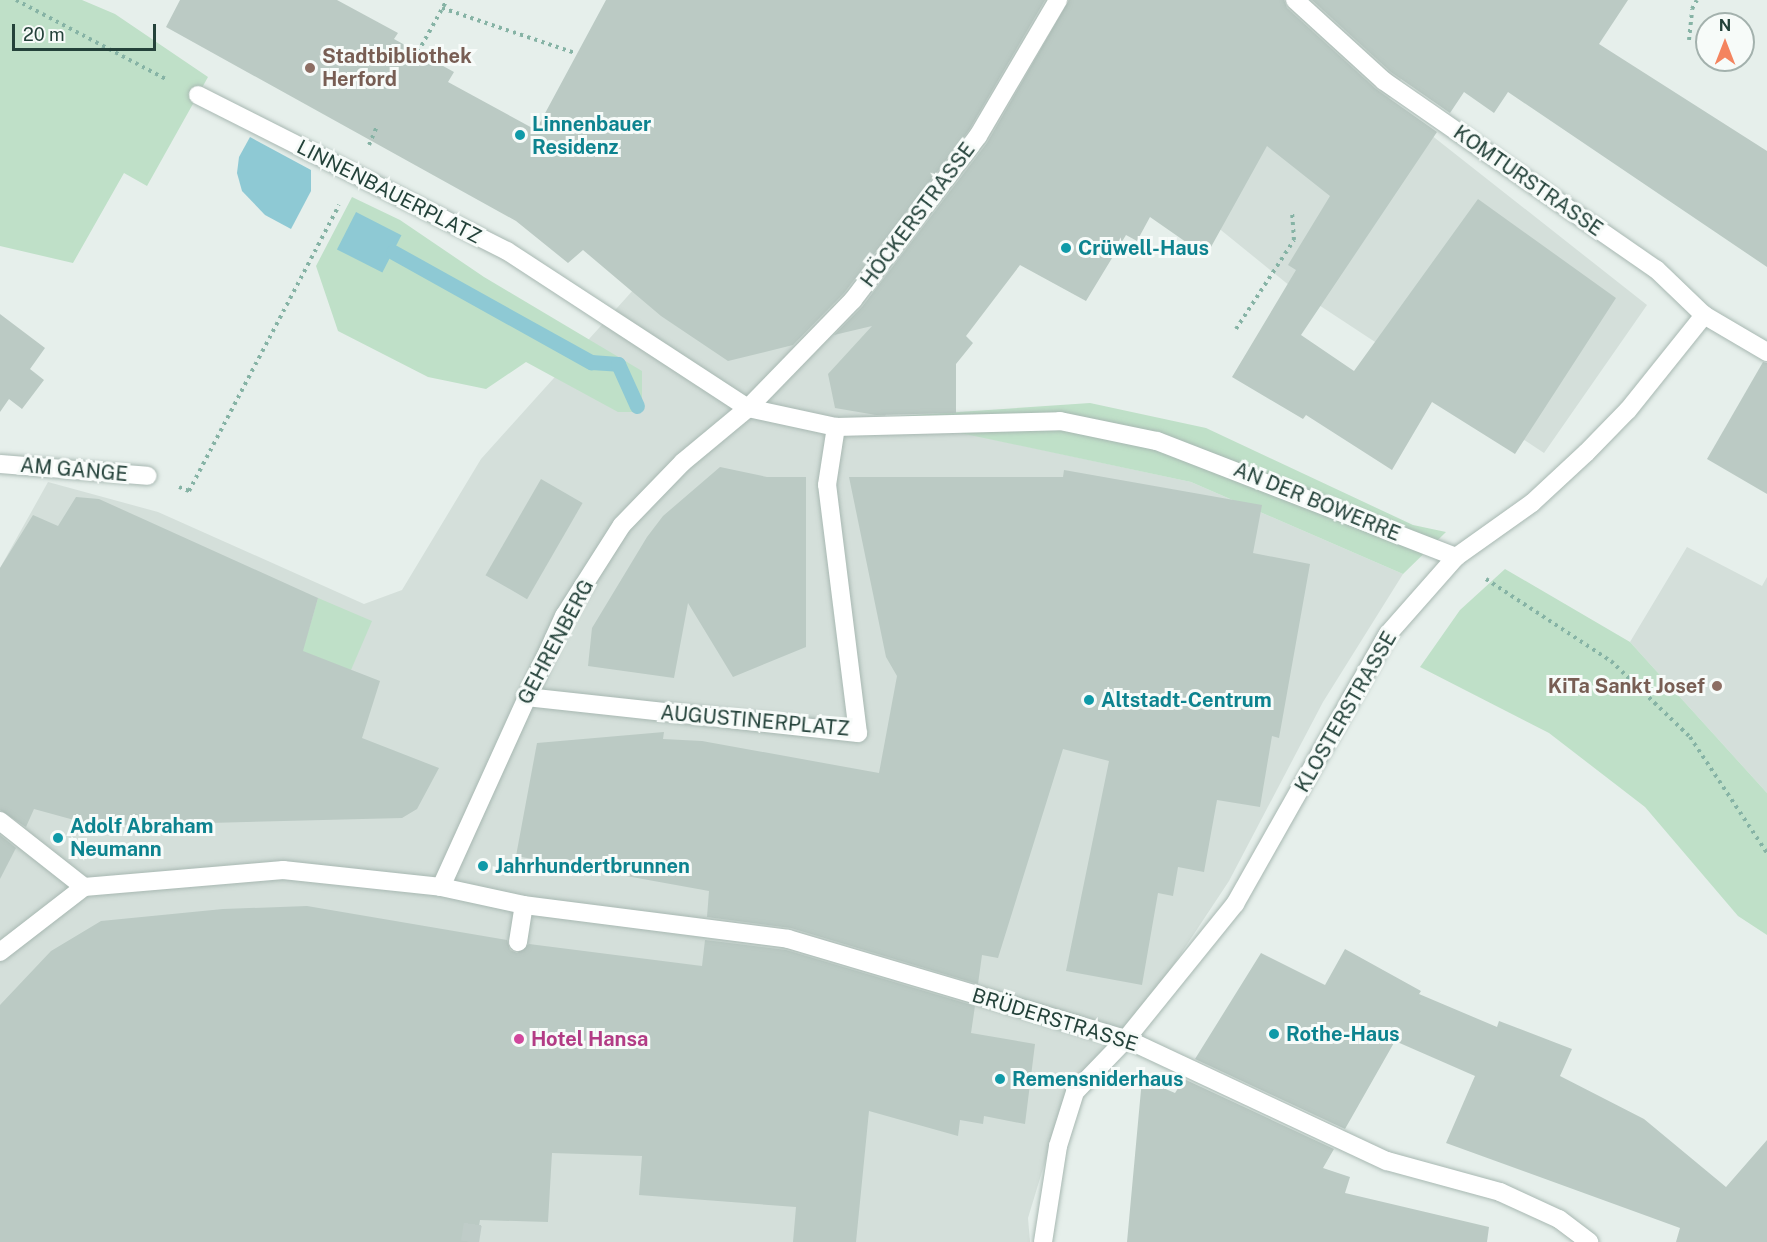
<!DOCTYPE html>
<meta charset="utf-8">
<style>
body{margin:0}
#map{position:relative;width:1767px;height:1242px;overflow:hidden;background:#e6efeb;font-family:"Public Sans",sans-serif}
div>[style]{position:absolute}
.built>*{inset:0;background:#d4dfda}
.green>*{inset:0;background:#bfe0c8}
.water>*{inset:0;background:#8ec9d4;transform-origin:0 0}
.stream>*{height:15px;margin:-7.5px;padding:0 7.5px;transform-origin:7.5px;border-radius:7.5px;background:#8ec9d4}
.building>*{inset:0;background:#bbcac4;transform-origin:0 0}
.street-tunnel>*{height:18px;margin-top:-9px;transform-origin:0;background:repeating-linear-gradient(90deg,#bfccc8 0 18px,transparent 0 27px)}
.path>*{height:4px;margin-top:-2px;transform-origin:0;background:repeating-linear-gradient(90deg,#86b3a5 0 3px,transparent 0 7.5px)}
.roads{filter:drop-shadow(0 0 2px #a8b8b2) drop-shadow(0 0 2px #a8b8b2)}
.lane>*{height:18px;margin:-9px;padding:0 9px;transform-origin:9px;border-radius:9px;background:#fff}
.street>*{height:18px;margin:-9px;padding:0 9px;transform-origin:9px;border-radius:9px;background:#fff}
.dots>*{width:16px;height:16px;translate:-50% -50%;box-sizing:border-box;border:3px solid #f7fbf9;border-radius:50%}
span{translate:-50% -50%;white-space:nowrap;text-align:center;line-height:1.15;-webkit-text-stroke:6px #f7fbf9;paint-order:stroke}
.education-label{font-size:20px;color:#785e54;font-weight:700}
.left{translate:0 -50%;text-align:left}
.right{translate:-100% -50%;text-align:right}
.culture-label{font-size:20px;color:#0d838f;font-weight:700}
.street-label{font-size:20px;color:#24423a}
.hotel-label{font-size:20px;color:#b23c85;font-weight:700}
.north{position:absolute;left:1695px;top:12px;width:60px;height:60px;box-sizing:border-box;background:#f7fbf9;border:2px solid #a3b1ad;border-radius:50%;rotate:0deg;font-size:16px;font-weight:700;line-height:24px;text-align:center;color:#24423a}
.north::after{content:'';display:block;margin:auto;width:21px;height:27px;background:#f4845f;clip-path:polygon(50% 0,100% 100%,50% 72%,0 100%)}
.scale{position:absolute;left:12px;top:24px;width:144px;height:27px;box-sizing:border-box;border:3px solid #24423a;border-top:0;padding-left:8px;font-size:18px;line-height:21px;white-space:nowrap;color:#24423a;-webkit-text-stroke:4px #f7fbf9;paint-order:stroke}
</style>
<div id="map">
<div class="built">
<i style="clip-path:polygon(934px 0,1448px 0,1388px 101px,1647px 305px,1544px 453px,1290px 286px,1085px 120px,885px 416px,1191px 482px,1403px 574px,1323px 702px,1229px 881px,1137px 1020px,1068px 1086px,1028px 1218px,1030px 1242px,0 1242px,0 568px,48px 482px,158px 512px,364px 604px,402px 590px,481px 459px,653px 268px)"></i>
<i style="clip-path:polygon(1687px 547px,1762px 586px,1767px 577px,1767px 793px,1630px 642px)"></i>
</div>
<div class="green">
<i style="clip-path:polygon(0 0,82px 0,115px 14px,208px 77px,147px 186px,124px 173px,73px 263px,0 246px)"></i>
<i style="clip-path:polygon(352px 197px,400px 220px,484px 277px,642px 371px,642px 412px,618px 412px,526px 362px,486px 389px,428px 377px,338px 331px,316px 266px)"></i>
<i style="clip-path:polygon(1090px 403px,1206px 428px,1413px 525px,1446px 532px,1403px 574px,1191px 482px,885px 417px)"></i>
<i style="clip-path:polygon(1505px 569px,1630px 642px,1767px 793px,1767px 935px,1738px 916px,1645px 807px,1549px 733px,1420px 667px,1460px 610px)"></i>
<i style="clip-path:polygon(318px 598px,372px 621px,351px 670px,301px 656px)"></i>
</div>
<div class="water">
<i style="clip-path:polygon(250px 137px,311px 170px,311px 191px,291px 229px,265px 215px,242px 191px,237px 173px,239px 157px)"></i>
<i style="left:356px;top:212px;width:51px;height:42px;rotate:27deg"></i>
</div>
<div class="stream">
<i style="left:393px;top:252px;width:227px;rotate:29.1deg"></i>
<i style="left:591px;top:362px;width:27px;rotate:4deg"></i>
<i style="left:618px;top:364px;width:46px;rotate:65.7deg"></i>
</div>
<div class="building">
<i style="clip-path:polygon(180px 0,337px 0,398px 33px,394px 39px,454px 72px,448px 82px,536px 130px,606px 0,1045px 0,969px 130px,844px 293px,793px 345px,728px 361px,661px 316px,583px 250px,568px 263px,516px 221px,166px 27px)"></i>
<i style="clip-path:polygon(1069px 0,1284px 0,1287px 8px,1376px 89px,1437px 132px,1301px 335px,1354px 371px,1478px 199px,1616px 298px,1515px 454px,1432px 402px,1392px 470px,1306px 415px,1303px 419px,1232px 377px,1296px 270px,1288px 265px,1330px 196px,1267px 146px,1206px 256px,1150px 217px,1137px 241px,1126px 235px,1086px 301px,1020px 265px,966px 336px,973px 343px,956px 364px,956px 413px,876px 415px,835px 408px,828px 374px,872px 326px,834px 335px,862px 307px,987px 143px)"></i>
<i style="clip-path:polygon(1312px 0,1628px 0,1599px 44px,1767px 151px,1767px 267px,1508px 92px,1494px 113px,1464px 92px,1450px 113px,1391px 72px)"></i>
<i style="clip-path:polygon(0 314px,45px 348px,30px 369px,44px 380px,22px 409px,9px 399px,0 412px)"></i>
<i style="clip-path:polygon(1763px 362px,1767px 363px,1767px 494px,1707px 459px)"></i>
<i style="clip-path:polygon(720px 467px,767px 477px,806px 477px,806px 647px,733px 677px,688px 603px,674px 678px,588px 666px,592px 628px,647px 537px,663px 516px)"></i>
<i style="clip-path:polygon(1064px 470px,1262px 505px,1253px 553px,1310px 564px,1279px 738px,1272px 736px,1260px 807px,1217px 800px,1204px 872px,1178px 867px,1173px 896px,1158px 893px,1142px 985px,1066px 971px,1109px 761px,1063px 749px,998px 958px,982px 955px,978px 984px,791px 928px,707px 917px,709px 891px,516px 856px,537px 743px,664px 732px,663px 739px,702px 741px,879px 773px,897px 676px,886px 657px,849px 477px,1063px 477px)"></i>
<i style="left:541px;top:479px;width:48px;height:111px;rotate:30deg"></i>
<i style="clip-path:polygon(76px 497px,99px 499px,318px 598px,303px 651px,380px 681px,362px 738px,439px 768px,417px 809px,402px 818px,96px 826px,34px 809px,26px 827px,0 810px,0 568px,33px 515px,58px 526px)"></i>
<i style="clip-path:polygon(0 835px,16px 848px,0 879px)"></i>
<i style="clip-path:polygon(307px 906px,507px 940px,510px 950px,517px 953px,529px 944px,702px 966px,705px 940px,786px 950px,975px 1006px,971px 1033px,1035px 1044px,1025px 1124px,984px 1116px,983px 1124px,960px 1120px,958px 1136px,869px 1111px,856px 1242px,793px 1242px,796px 1207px,639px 1195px,642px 1156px,552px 1153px,548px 1222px,480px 1220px,476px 1242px,0 1242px,0 1005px,51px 951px,101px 921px,223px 909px)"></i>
<i style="clip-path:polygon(1345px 949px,1421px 991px,1419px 994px,1497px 1027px,1499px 1021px,1572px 1049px,1560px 1076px,1644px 1119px,1726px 1187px,1767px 1140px,1767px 1242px,1676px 1242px,1680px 1228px,1446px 1143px,1475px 1076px,1395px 1041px,1345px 1129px,1195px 1059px,1261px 953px,1325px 985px)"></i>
<i style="clip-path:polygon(1142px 1079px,1175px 1093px,1184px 1079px,1334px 1149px,1323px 1168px,1350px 1177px,1345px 1193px,1489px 1227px,1487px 1242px,1127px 1242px)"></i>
</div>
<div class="street-tunnel">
<i style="left:470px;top:1242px;width:24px;rotate:-81deg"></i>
</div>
<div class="path">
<i style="left:16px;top:0;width:172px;rotate:27.8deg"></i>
<i style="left:442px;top:8px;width:140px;rotate:18.7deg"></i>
<i style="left:1689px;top:40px;width:31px;rotate:-84deg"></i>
<i style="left:1692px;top:9px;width:10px;rotate:-61deg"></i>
<i style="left:418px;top:52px;width:60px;rotate:-60.9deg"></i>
<i style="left:369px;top:145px;width:21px;rotate:-67deg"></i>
<i style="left:1236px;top:329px;width:106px;rotate:-56.9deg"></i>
<i style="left:1294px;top:240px;width:27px;rotate:-94deg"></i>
<i style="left:179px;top:487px;width:11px;rotate:22deg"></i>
<i style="left:189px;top:491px;width:323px;rotate:-62.3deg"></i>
<i style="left:1486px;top:579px;width:149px;rotate:33.3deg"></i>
<i style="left:1611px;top:661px;width:110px;rotate:43.9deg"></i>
<i style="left:1690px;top:737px;width:139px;rotate:56.4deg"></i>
</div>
<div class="roads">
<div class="lane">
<i style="left:0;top:464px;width:148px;rotate:4.6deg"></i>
</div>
<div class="street">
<i style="left:1295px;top:0;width:120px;rotate:42.3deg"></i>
<i style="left:1384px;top:81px;width:331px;rotate:34.7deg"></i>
<i style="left:1656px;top:269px;width:66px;rotate:43.8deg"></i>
<i style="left:1704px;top:315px;width:73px;rotate:30.4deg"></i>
<i style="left:198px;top:95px;width:346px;rotate:26.8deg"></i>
<i style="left:507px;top:251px;width:288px;rotate:33.1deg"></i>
<i style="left:748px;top:408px;width:90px;rotate:12.2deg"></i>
<i style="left:836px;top:427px;width:224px;rotate:-1.5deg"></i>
<i style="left:1060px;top:421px;width:99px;rotate:11.7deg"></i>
<i style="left:1157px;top:441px;width:321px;rotate:21.2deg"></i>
<i style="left:526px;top:697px;width:334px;rotate:6.2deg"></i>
<i style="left:858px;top:733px;width:250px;rotate:-97.1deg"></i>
<i style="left:827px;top:485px;width:59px;rotate:-81.2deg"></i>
<i style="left:0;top:821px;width:107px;rotate:38.2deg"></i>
<i style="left:441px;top:887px;width:298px;rotate:-65.6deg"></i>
<i style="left:564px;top:616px;width:108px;rotate:-57.5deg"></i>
<i style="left:622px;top:525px;width:88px;rotate:-45.9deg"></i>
<i style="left:683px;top:462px;width:85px;rotate:-39.7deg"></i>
<i style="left:748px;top:408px;width:151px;rotate:-45.8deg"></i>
<i style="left:853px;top:300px;width:206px;rotate:-52.7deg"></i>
<i style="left:978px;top:136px;width:158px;rotate:-59.5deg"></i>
<i style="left:518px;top:942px;width:37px;rotate:-81deg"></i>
<i style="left:0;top:952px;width:106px;rotate:-37.7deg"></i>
<i style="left:84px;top:887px;width:200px;rotate:-4.9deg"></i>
<i style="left:283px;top:870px;width:159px;rotate:6.1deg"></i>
<i style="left:441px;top:887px;width:85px;rotate:12.2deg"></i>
<i style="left:524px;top:905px;width:266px;rotate:7.3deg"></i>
<i style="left:788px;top:939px;width:352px;rotate:16.5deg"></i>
<i style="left:1126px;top:1039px;width:288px;rotate:25.1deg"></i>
<i style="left:1387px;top:1161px;width:117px;rotate:15.3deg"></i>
<i style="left:1500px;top:1192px;width:65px;rotate:24.6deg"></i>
<i style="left:1559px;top:1219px;width:38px;rotate:37deg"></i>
<i style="left:1043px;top:1242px;width:97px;rotate:-81.1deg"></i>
<i style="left:1058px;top:1146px;width:57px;rotate:-72.5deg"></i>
<i style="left:1075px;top:1092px;width:74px;rotate:-46.1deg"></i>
<i style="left:1126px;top:1039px;width:174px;rotate:-51.1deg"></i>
<i style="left:1235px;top:904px;width:310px;rotate:-60.5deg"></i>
<i style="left:1388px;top:634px;width:103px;rotate:-48.6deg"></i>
<i style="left:1456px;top:557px;width:93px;rotate:-35.4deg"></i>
<i style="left:1532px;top:503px;width:74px;rotate:-42.8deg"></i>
<i style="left:1586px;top:453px;width:60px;rotate:-45.7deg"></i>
<i style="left:1628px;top:410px;width:122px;rotate:-51.3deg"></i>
</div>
</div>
<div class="dots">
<i style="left:310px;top:68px;background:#8d6e63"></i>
<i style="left:520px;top:135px;background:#0f9aa8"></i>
<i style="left:1066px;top:248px;background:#0f9aa8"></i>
<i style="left:1717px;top:686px;background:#8d6e63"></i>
<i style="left:1089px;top:700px;background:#0f9aa8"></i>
<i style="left:58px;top:838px;background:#0f9aa8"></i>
<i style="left:483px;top:866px;background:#0f9aa8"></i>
<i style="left:1274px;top:1034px;background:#0f9aa8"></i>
<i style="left:519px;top:1039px;background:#d1479c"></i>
<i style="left:1000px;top:1079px;background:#0f9aa8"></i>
</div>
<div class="education-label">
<span class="left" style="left:322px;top:68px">Stadtbibliothek<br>Herford</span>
<span class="right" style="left:1705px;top:686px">KiTa Sankt Josef</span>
</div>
<div class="culture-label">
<span class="left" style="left:532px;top:136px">Linnenbauer<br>Residenz</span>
<span class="left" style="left:1078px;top:248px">Crüwell-Haus</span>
<span class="left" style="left:1101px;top:700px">Altstadt-Centrum</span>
<span class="left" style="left:70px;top:838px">Adolf Abraham<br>Neumann</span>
<span class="left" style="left:495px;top:866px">Jahrhundertbrunnen</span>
<span class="left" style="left:1286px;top:1034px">Rothe-Haus</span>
<span class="left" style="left:1012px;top:1079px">Remensniderhaus</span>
</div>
<div class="street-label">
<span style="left:1528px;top:181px;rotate:35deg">KOMTURSTRASSE</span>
<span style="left:389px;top:192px;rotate:27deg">LINNENBAUERPLATZ</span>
<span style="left:918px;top:215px;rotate:-53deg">HÖCKERSTRASSE</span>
<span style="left:74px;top:470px;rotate:5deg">AM GANGE</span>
<span style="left:1317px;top:502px;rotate:22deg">AN DER BOWERRE</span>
<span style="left:556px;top:642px;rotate:-62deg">GEHRENBERG</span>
<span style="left:1346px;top:712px;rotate:-60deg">KLOSTERSTRASSE</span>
<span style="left:755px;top:721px;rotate:5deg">AUGUSTINERPLATZ</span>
<span style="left:1055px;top:1020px;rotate:17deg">BRÜDERSTRASSE</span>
</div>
<div class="hotel-label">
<span class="left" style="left:531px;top:1039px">Hotel Hansa</span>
</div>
<div class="north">N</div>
<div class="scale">20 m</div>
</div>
